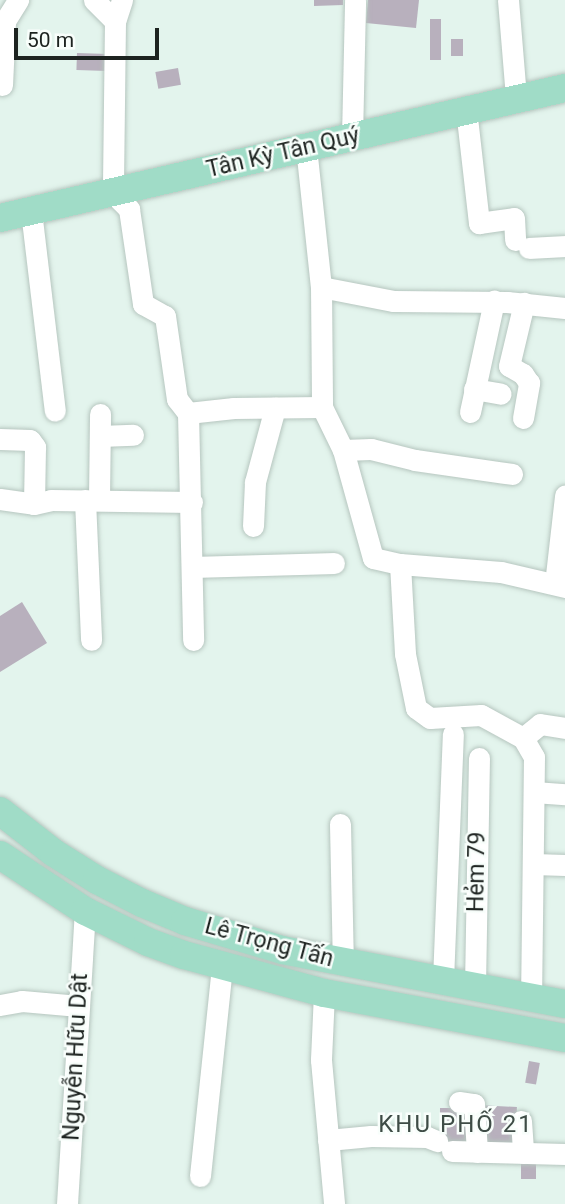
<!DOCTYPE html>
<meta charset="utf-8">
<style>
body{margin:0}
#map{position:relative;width:565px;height:1204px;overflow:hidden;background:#e3f4ed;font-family:Roboto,sans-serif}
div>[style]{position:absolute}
.building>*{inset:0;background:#b8b0bd;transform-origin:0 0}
.roads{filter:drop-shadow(0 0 2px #b6c6bf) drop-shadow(0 0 2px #b6c6bf)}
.minor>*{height:21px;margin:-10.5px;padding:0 10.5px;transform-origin:10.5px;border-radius:10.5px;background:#fff}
.major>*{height:28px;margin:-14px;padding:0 14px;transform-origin:14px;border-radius:14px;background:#a0dcc7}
span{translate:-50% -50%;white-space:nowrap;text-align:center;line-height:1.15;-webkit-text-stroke:5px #f8fefb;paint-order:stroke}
.street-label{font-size:23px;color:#1d2320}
.neighbourhood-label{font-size:24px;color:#3e4c46;letter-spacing:2px}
.scale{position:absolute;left:14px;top:28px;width:145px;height:32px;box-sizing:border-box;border:4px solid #1d2320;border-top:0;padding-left:9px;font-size:21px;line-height:24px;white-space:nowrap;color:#1d2320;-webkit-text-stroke:5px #f8fefb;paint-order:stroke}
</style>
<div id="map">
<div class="building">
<i style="clip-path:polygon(314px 0,343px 0,343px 5px,314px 6px)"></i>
<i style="clip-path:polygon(368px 0,419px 0,416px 28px,366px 23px)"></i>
<i style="left:430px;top:19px;width:11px;height:41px"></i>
<i style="left:463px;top:39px;width:17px;height:12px;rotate:90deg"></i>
<i style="left:77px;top:53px;width:31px;height:17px;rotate:2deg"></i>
<i style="left:178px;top:68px;width:17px;height:23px;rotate:80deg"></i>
<i style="clip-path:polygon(22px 602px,47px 643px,0 672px,0 616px)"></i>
<i style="left:529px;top:1061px;width:11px;height:22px;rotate:10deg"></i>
<i style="left:477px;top:1105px;width:40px;height:41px;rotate:3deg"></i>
<i style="left:440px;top:1108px;width:32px;height:37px"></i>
<i style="left:521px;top:1157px;width:15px;height:22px"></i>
</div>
<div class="roads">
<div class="minor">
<i style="left:94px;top:0;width:30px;rotate:45deg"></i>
<i style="left:122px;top:0;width:22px;rotate:108deg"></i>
<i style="left:115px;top:21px;width:172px;rotate:90.7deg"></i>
<i style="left:113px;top:193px;width:23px;rotate:45deg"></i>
<i style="left:129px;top:209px;width:96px;rotate:81.6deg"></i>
<i style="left:143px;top:304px;width:25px;rotate:29deg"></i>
<i style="left:165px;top:316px;width:84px;rotate:81.8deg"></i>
<i style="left:177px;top:399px;width:18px;rotate:52deg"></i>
<i style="left:188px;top:413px;width:227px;rotate:88.7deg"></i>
<i style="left:508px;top:0;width:97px;rotate:85.3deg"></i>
<i style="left:2px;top:85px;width:64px;rotate:-87.3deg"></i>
<i style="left:5px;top:21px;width:25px;rotate:-58deg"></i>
<i style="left:466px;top:109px;width:115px;rotate:83.5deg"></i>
<i style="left:479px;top:223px;width:35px;rotate:-8deg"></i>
<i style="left:514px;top:218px;width:22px;rotate:87deg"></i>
<i style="left:352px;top:137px;width:137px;rotate:-88.7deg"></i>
<i style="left:306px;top:147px;width:141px;rotate:83.9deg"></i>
<i style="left:321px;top:287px;width:120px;rotate:89.5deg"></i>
<i style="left:322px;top:407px;width:48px;rotate:64deg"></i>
<i style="left:343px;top:450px;width:112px;rotate:74.5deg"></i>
<i style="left:373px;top:558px;width:28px;rotate:13deg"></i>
<i style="left:400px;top:564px;width:101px;rotate:4.5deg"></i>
<i style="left:501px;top:572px;width:66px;rotate:13.2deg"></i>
<i style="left:31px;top:211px;width:201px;rotate:83.2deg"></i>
<i style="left:529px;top:248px;width:36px;rotate:-3deg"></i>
<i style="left:321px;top:287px;width:73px;rotate:11deg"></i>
<i style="left:393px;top:301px;width:114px;rotate:0.5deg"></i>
<i style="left:507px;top:302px;width:58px;rotate:5.9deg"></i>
<i style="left:474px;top:389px;width:27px;rotate:10deg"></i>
<i style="left:470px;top:412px;width:114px;rotate:-77.8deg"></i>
<i style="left:188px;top:413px;width:46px;rotate:-6.2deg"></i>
<i style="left:234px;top:408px;width:88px;rotate:-0.7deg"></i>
<i style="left:523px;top:418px;width:36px;rotate:-80deg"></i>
<i style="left:529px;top:383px;width:11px;rotate:-124deg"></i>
<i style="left:523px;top:374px;width:16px;rotate:-150deg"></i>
<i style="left:509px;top:366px;width:65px;rotate:-76.6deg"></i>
<i style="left:100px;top:436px;width:33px;rotate:-2deg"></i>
<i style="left:0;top:439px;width:30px;rotate:2deg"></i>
<i style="left:30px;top:440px;width:9px;rotate:54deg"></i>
<i style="left:35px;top:447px;width:57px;rotate:91deg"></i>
<i style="left:343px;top:450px;width:28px;rotate:-2deg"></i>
<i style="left:371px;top:449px;width:45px;rotate:14deg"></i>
<i style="left:415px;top:460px;width:98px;rotate:8.2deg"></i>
<i style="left:0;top:499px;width:34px;rotate:8deg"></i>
<i style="left:34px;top:504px;width:17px;rotate:-13deg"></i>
<i style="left:51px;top:500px;width:141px;rotate:0.8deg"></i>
<i style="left:85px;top:500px;width:140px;rotate:87.5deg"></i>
<i style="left:99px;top:500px;width:86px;rotate:-89.3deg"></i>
<i style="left:253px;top:526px;width:44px;rotate:-87.4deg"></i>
<i style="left:255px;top:482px;width:77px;rotate:-74.9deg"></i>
<i style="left:400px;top:564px;width:90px;rotate:86.8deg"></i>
<i style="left:405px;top:654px;width:55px;rotate:78.5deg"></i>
<i style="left:416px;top:708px;width:17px;rotate:36deg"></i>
<i style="left:430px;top:718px;width:51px;rotate:-3.4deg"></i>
<i style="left:481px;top:715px;width:48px;rotate:28.7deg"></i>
<i style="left:523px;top:738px;width:22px;rotate:60deg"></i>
<i style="left:534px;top:757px;width:241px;rotate:90.7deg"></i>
<i style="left:193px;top:567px;width:141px;rotate:-1.6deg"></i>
<i style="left:555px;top:584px;width:89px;rotate:-83.5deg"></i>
<i style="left:523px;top:738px;width:22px;rotate:-39deg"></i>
<i style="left:540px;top:724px;width:25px;rotate:9deg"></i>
<i style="left:534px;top:792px;width:31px;rotate:4deg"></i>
<i style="left:340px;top:824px;width:139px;rotate:88.8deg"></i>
<i style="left:533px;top:864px;width:32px;rotate:2deg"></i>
<i style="left:443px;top:980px;width:246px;rotate:-87.7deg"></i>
<i style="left:475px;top:986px;width:228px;rotate:-89deg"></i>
<i style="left:324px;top:993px;width:67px;rotate:92.6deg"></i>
<i style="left:321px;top:1060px;width:145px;rotate:84.8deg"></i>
<i style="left:0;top:1005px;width:22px;rotate:-10deg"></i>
<i style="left:22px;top:1001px;width:57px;rotate:5deg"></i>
<i style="left:459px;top:1102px;width:15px;rotate:8deg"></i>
<i style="left:474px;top:1104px;width:48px;rotate:86.4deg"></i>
<i style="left:521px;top:1121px;width:32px;rotate:86deg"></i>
<i style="left:328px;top:1140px;width:43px;rotate:-5.3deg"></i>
<i style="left:371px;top:1136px;width:56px;rotate:1deg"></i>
<i style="left:427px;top:1137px;width:11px;rotate:22deg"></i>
<i style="left:452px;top:1151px;width:113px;rotate:1.5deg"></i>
<i style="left:200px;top:1176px;width:210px;rotate:-84deg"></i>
<i style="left:67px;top:1204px;width:294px;rotate:-86.5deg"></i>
</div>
<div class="major">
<i style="left:0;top:218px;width:580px;rotate:-12.96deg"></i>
<i style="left:0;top:811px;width:68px;rotate:37.9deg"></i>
<i style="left:54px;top:853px;width:51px;rotate:32.1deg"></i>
<i style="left:97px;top:880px;width:51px;rotate:27.1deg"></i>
<i style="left:142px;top:903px;width:47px;rotate:22.7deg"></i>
<i style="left:185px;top:921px;width:101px;rotate:16.6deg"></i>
<i style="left:282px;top:950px;width:288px;rotate:10.8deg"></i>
<i style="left:0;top:855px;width:102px;rotate:33.4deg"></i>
<i style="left:85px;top:911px;width:70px;rotate:26.2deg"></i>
<i style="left:148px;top:942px;width:38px;rotate:20deg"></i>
<i style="left:184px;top:955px;width:145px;rotate:15.2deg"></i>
<i style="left:324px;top:993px;width:245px;rotate:10.6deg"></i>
</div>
</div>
<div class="street-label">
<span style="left:283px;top:153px;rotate:-13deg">Tân Kỳ Tân Quý</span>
<span style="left:477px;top:872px;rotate:-89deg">Hẻm 79</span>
<span style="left:269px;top:943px;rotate:15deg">Lê Trọng Tấn</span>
<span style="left:76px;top:1057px;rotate:-87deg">Nguyễn Hữu Dật</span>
</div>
<div class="neighbourhood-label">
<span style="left:456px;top:1125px">KHU PHỐ 21</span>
</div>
<div class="scale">50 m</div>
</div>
